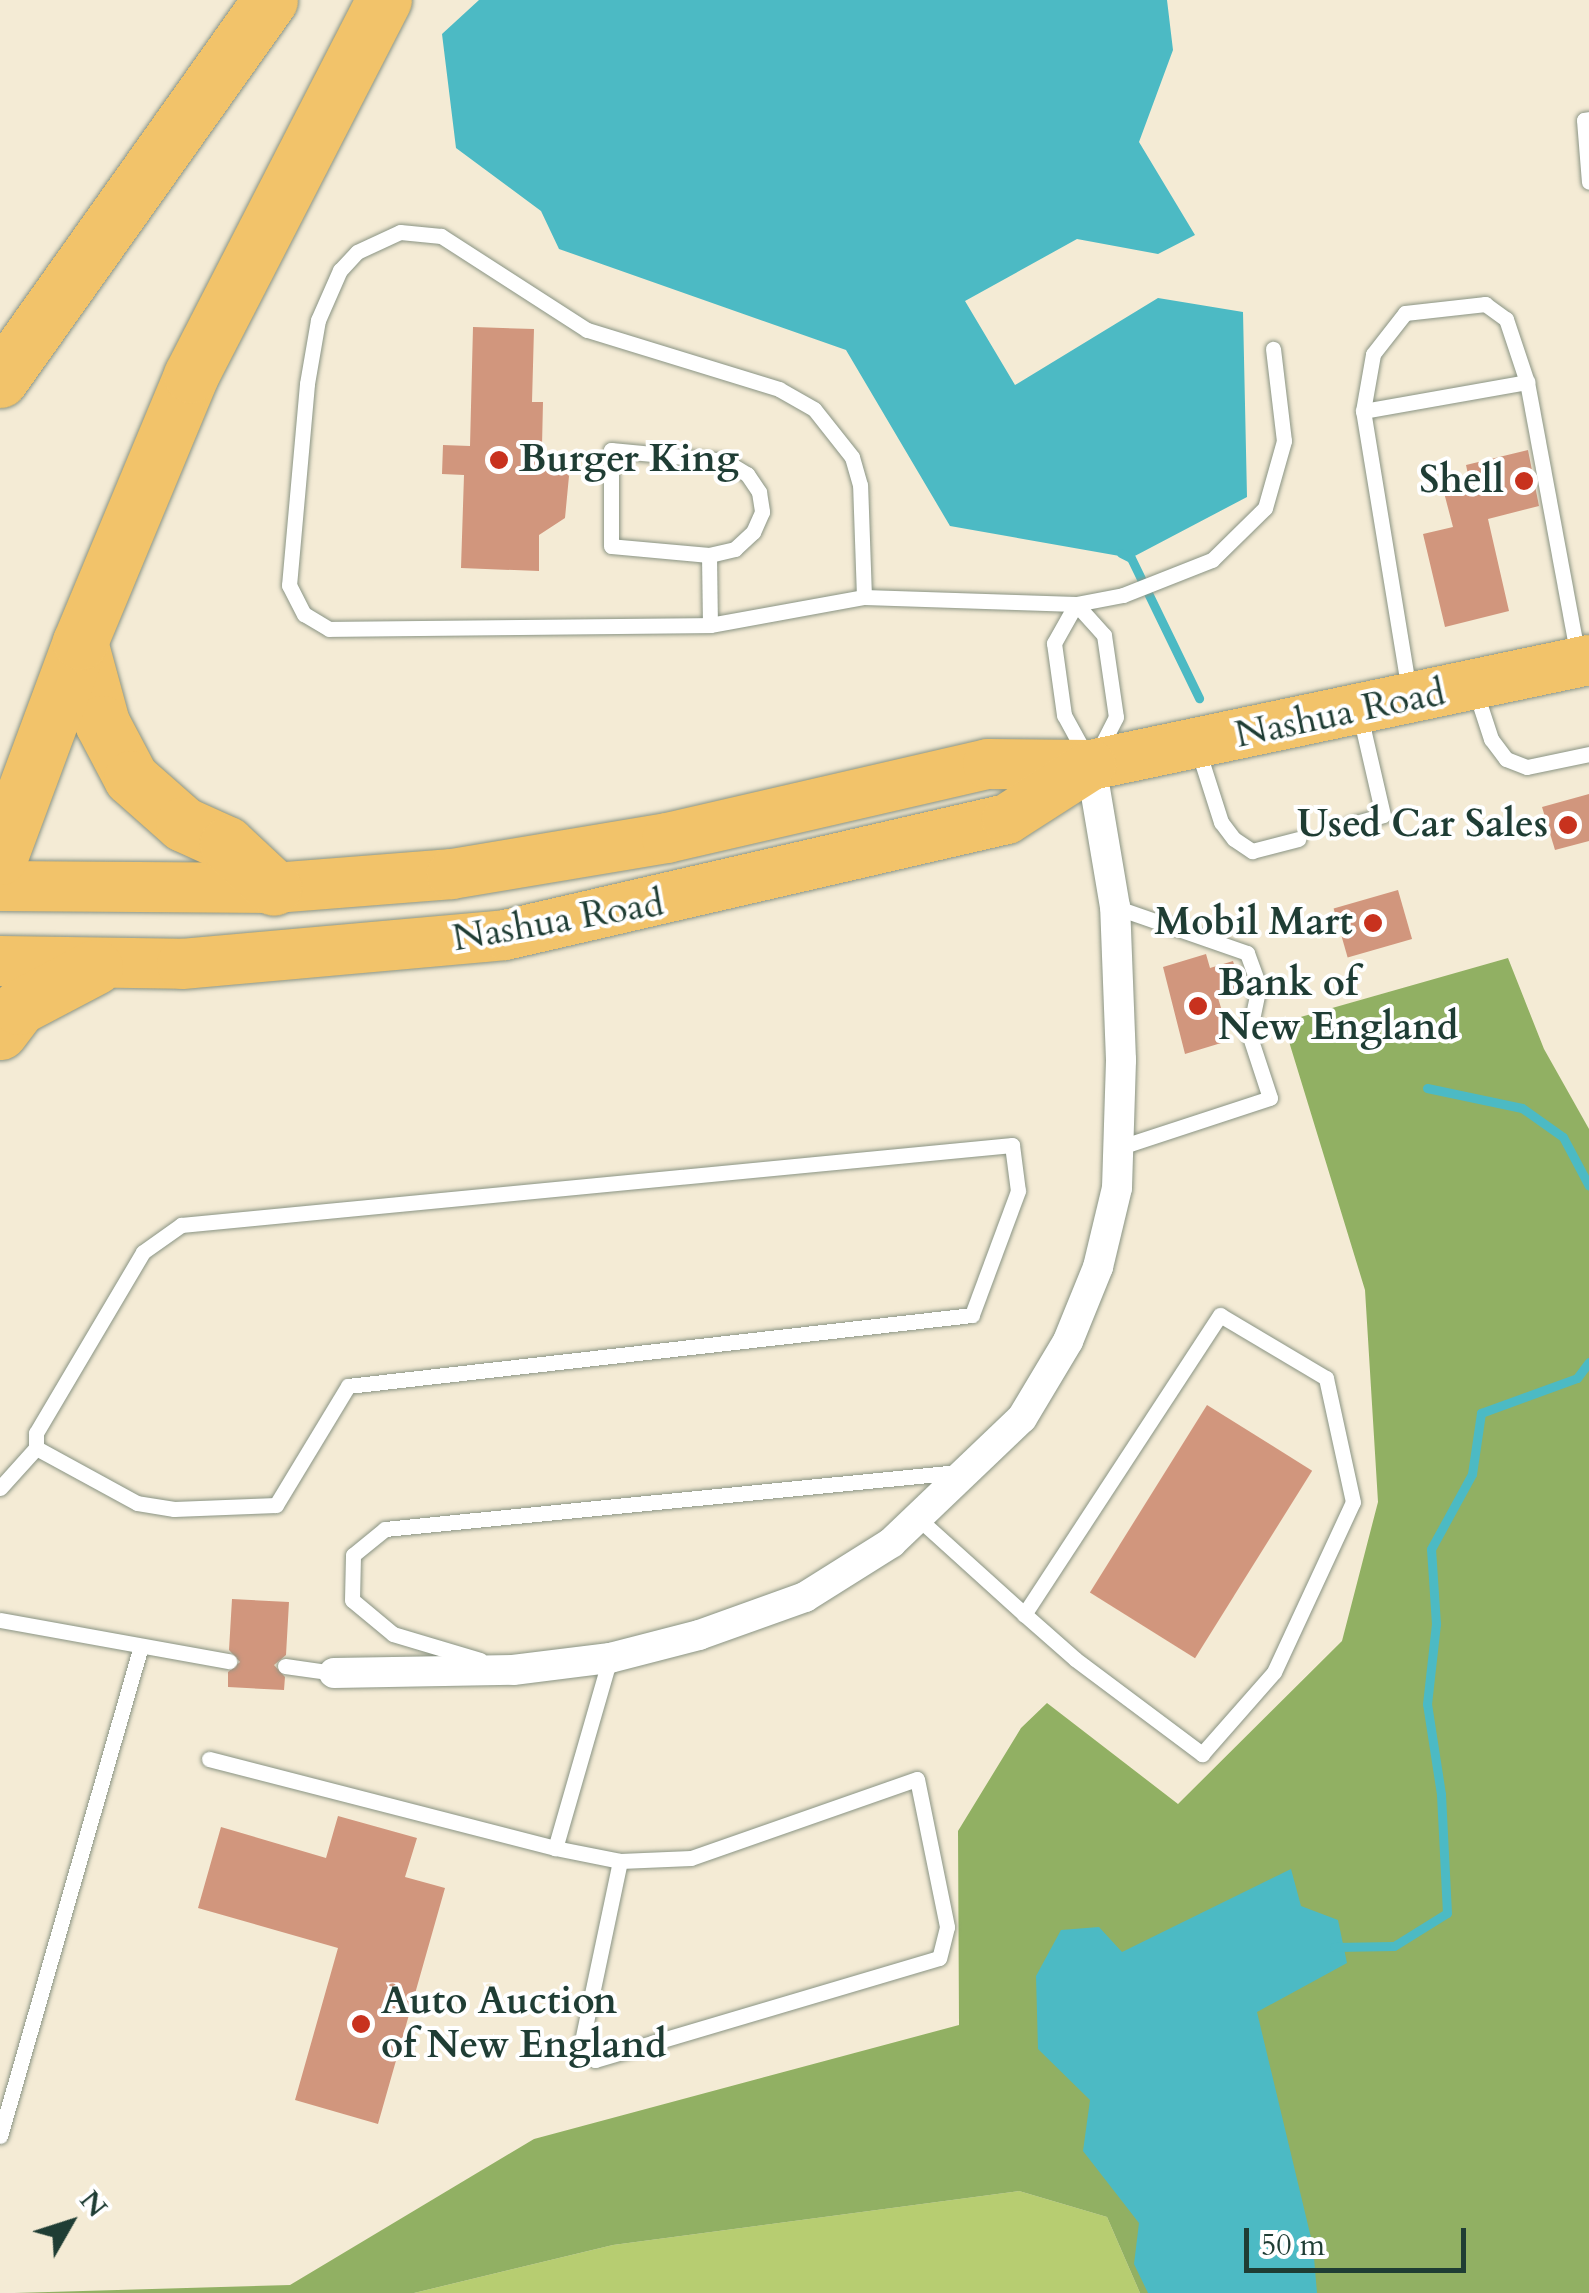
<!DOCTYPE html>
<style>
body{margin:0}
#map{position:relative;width:1589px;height:2293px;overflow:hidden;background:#f4ebd5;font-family:Cardo,serif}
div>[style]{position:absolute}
.green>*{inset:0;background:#b7cd71}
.forest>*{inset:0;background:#91b063}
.water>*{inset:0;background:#4cbac4}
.stream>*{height:9px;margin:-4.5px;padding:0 4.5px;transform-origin:4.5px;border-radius:4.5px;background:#4cbac4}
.building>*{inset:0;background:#d1967d;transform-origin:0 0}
.roads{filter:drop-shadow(0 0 2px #8a9484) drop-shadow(0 0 2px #8a9484)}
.service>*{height:15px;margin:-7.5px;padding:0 7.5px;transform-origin:7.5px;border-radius:7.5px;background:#fff}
.minor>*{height:30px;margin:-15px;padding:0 15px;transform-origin:15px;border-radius:15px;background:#fff}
.primary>*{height:50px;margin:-25px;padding:0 25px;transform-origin:25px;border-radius:25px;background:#f2c36a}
.motorway>*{height:55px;margin:-27.5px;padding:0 27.5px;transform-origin:27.5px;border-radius:27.5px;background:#f2c36a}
.dots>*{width:28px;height:28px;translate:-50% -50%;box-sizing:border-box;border:5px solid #fff;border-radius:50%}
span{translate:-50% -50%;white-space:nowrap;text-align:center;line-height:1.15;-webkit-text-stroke:8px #fff;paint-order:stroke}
.poi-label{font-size:38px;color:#1f3d34;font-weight:700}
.left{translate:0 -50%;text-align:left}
.right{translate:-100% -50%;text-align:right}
.street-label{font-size:38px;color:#1f3d34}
.north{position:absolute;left:20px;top:2173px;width:100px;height:100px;-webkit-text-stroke:8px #fff;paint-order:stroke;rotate:51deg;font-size:28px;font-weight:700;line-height:40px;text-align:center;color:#1f3d34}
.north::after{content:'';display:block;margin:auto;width:35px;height:45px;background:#1f3d34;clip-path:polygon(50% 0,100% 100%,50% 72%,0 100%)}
.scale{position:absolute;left:1244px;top:2228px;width:222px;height:45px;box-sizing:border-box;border:5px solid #1f3d34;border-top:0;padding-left:12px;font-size:30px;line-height:35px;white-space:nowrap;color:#1f3d34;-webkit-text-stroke:8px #fff;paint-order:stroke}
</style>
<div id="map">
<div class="green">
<i style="clip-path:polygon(1019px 2191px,1107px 2217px,1140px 2293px,414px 2293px,613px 2245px)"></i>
</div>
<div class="forest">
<i style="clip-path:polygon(1508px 958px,1544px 1049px,1589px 1129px,1589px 2293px,1140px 2293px,1107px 2217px,1019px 2191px,613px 2245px,414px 2293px,14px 2293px,290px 2285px,534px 2139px,959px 2025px,958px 1831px,1021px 1728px,1047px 1703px,1178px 1804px,1342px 1641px,1378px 1502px,1365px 1290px,1283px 1022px)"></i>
</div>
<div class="water">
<i style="clip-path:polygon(479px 0,1167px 0,1173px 50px,1139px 142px,1195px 235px,1158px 254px,1077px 239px,965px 301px,1015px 385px,1158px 298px,1243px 312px,1247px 497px,1131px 558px,950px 526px,846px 350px,559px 249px,541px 211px,456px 148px,442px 34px)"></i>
<i style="clip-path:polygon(1291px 1869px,1301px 1906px,1338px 1920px,1347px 1963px,1257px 2012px,1313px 2246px,1317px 2293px,1148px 2293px,1134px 2264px,1139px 2223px,1083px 2151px,1090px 2100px,1038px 2049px,1036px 1976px,1061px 1930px,1099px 1927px,1122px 1952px)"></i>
</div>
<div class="stream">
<i style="left:1121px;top:553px;width:11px;rotate:27deg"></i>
<i style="left:1131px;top:558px;width:156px;rotate:64.1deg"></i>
<i style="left:1427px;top:1088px;width:97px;rotate:11.9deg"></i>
<i style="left:1522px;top:1108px;width:50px;rotate:35.3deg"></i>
<i style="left:1563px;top:1137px;width:55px;rotate:62deg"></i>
<i style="left:1334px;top:1947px;width:60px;rotate:-1deg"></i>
<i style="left:1394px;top:1946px;width:62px;rotate:-31.9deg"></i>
<i style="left:1447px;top:1913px;width:119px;rotate:-92.9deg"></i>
<i style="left:1441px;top:1794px;width:91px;rotate:-98.8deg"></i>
<i style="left:1427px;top:1704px;width:81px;rotate:-83.6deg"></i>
<i style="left:1436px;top:1624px;width:75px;rotate:-93.8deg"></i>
<i style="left:1431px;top:1549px;width:85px;rotate:-61.3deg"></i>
<i style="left:1472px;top:1474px;width:62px;rotate:-81.6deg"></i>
<i style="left:1481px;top:1413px;width:102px;rotate:-20deg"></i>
<i style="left:1577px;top:1378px;width:20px;rotate:-53deg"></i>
</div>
<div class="building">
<i style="clip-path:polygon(473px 327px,534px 329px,532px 402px,543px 402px,542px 446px,569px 476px,565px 518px,539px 535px,539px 571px,461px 568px,464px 475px,442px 474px,443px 445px,470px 446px)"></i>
<i style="clip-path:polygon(1528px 450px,1539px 506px,1488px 519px,1509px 611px,1445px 627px,1423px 534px,1453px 527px,1442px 485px,1469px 479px,1466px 465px)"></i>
<i style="clip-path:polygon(1589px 794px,1589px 841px,1555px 850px,1542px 807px)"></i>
<i style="left:1398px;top:890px;width:51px;height:67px;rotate:74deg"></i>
<i style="clip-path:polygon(1206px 954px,1210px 968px,1233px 961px,1242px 991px,1218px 998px,1231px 1040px,1185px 1054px,1163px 967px)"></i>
<i style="left:1207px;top:1405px;width:124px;height:221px;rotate:32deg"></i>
<i style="clip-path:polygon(232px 1599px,289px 1602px,286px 1655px,274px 1665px,285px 1677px,284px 1690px,228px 1687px,228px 1672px,240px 1662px,229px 1650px)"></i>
<i style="clip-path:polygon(338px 1816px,417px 1838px,405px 1877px,445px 1888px,378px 2124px,295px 2100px,338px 1948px,198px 1908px,221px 1827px,326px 1858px)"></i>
</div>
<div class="roads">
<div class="service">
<i style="left:1589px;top:119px;width:5px;rotate:169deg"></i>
<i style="left:1584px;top:120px;width:62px;rotate:85.4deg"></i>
<i style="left:1363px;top:411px;width:167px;rotate:-10deg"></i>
<i style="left:709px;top:555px;width:98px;rotate:-174.8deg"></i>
<i style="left:611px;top:546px;width:96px;rotate:-90deg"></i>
<i style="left:611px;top:450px;width:115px;rotate:5.5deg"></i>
<i style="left:725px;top:461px;width:26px;rotate:31deg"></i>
<i style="left:747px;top:474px;width:22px;rotate:56deg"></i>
<i style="left:759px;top:492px;width:20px;rotate:81deg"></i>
<i style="left:762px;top:512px;width:22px;rotate:114deg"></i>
<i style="left:753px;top:532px;width:25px;rotate:137deg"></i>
<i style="left:735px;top:549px;width:27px;rotate:167deg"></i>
<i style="left:709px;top:555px;width:70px;rotate:89.2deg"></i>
<i style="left:864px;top:597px;width:112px;rotate:-92deg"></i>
<i style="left:860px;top:485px;width:29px;rotate:-106deg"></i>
<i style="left:852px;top:457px;width:61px;rotate:-128.4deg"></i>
<i style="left:814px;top:409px;width:40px;rotate:-150.3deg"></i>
<i style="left:779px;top:389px;width:201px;rotate:-162.9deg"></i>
<i style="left:587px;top:330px;width:174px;rotate:-147.2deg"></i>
<i style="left:441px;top:236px;width:41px;rotate:-174.4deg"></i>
<i style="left:400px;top:232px;width:47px;rotate:155.1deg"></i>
<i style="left:357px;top:252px;width:25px;rotate:133deg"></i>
<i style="left:340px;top:270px;width:55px;rotate:113.7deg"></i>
<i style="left:318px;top:320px;width:65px;rotate:99.8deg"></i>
<i style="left:307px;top:384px;width:202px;rotate:95.1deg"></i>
<i style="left:289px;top:585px;width:33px;rotate:63deg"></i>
<i style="left:304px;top:614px;width:29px;rotate:31deg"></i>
<i style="left:329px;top:629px;width:381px;rotate:-0.6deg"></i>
<i style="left:710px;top:625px;width:157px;rotate:-10.3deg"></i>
<i style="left:864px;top:597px;width:212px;rotate:1.9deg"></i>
<i style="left:1076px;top:604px;width:48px;rotate:-10.8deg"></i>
<i style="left:1123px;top:595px;width:96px;rotate:-21.5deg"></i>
<i style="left:1212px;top:560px;width:74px;rotate:-44.5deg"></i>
<i style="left:1265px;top:508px;width:70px;rotate:-74.2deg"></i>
<i style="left:1284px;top:441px;width:93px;rotate:-96.8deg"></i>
<i style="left:1076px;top:604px;width:42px;rotate:47.9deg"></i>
<i style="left:1104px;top:635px;width:83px;rotate:81.7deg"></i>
<i style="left:1116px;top:717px;width:42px;rotate:117.2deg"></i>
<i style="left:1076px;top:604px;width:45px;rotate:119.4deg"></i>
<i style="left:1054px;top:643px;width:73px;rotate:82.1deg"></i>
<i style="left:1064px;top:715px;width:48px;rotate:61.3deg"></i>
<i style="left:1475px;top:690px;width:52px;rotate:71.9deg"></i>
<i style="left:1491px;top:739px;width:25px;rotate:53deg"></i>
<i style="left:1506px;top:759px;width:22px;rotate:21deg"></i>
<i style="left:1527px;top:767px;width:63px;rotate:-11.8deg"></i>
<i style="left:1409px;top:691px;width:284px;rotate:-99.3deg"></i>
<i style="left:1363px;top:411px;width:58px;rotate:-80deg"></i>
<i style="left:1373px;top:354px;width:52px;rotate:-52deg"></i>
<i style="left:1405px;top:313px;width:81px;rotate:-6.4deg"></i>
<i style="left:1485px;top:304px;width:26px;rotate:36deg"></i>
<i style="left:1506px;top:319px;width:66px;rotate:71.6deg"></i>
<i style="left:1527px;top:382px;width:279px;rotate:79.5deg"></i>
<i style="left:1198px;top:750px;width:76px;rotate:72.3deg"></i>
<i style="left:1221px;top:822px;width:21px;rotate:53deg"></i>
<i style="left:1234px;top:839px;width:22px;rotate:34deg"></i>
<i style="left:1252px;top:851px;width:48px;rotate:-14.6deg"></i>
<i style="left:1349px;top:825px;width:35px;rotate:-16deg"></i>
<i style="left:1383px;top:815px;width:103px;rotate:-103deg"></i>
<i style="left:1115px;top:907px;width:140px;rotate:19.2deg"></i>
<i style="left:1247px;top:953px;width:35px;rotate:70deg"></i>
<i style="left:1259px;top:986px;width:49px;rotate:101.8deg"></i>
<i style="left:1249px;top:1034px;width:67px;rotate:71.8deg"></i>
<i style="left:1270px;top:1098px;width:160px;rotate:161.8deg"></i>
<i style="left:0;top:1488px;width:54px;rotate:-48deg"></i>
<i style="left:36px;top:1448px;width:15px;rotate:-90deg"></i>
<i style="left:36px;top:1433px;width:210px;rotate:-59.4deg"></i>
<i style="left:143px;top:1252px;width:47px;rotate:-35.4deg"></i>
<i style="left:181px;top:1225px;width:835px;rotate:-5.5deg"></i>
<i style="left:1012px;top:1145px;width:46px;rotate:82.6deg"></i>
<i style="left:1018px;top:1191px;width:132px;rotate:110.4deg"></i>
<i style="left:972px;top:1315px;width:628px;rotate:173.51deg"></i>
<i style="left:348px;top:1386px;width:139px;rotate:121.2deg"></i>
<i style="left:276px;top:1505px;width:102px;rotate:177.8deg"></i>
<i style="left:174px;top:1509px;width:37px;rotate:-171deg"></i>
<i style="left:137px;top:1503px;width:115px;rotate:-151.4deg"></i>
<i style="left:920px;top:1520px;width:140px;rotate:42.1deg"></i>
<i style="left:1024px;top:1614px;width:68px;rotate:41.4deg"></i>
<i style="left:1075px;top:1659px;width:159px;rotate:36.8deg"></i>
<i style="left:1202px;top:1754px;width:109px;rotate:-48.7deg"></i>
<i style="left:1274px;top:1672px;width:187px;rotate:-65.1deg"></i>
<i style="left:1353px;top:1502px;width:127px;rotate:-102.3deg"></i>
<i style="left:1326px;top:1378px;width:123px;rotate:-149.3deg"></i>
<i style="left:1220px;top:1315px;width:358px;rotate:123.2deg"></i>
<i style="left:0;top:1620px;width:233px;rotate:10.2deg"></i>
<i style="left:610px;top:1658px;width:198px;rotate:106.1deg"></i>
<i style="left:555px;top:1848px;width:66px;rotate:11.3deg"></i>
<i style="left:620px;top:1861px;width:71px;rotate:-2.4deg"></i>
<i style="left:691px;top:1858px;width:239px;rotate:-19.3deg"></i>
<i style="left:917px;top:1779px;width:151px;rotate:78.5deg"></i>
<i style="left:947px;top:1927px;width:32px;rotate:104deg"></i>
<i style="left:939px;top:1958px;width:359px;rotate:163.5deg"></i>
<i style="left:595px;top:2060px;width:20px;rotate:-135deg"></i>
<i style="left:581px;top:2046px;width:189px;rotate:-78.1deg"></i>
<i style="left:480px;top:1660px;width:91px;rotate:-163.4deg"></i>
<i style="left:393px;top:1634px;width:53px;rotate:-140.3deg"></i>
<i style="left:352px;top:1600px;width:45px;rotate:-88.7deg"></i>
<i style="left:353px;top:1555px;width:41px;rotate:-39.1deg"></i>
<i style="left:385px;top:1529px;width:576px;rotate:-5.68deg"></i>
<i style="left:285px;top:1666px;width:49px;rotate:8.1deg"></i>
<i style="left:209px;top:1759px;width:357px;rotate:14.4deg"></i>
<i style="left:0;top:2136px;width:510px;rotate:-73.95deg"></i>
</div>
<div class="minor">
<i style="left:334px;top:1673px;width:179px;rotate:-1deg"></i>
<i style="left:513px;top:1670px;width:98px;rotate:-7.1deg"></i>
<i style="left:610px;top:1658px;width:92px;rotate:-14.5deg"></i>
<i style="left:699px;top:1635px;width:113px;rotate:-19.7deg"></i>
<i style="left:805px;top:1597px;width:102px;rotate:-32.1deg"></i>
<i style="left:891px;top:1543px;width:181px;rotate:-43.7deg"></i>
<i style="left:1022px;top:1418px;width:90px;rotate:-59.1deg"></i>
<i style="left:1068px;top:1341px;width:80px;rotate:-67.9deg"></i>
<i style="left:1098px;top:1267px;width:81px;rotate:-76.5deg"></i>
<i style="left:1117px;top:1188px;width:128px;rotate:-88.2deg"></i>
<i style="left:1121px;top:1060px;width:153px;rotate:-92.2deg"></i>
<i style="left:1115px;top:907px;width:144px;rotate:-99.6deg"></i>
</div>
<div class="primary">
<i style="left:0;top:886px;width:274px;rotate:0.4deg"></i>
<i style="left:274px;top:888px;width:179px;rotate:-4.5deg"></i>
<i style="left:452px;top:874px;width:218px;rotate:-9.5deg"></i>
<i style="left:667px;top:838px;width:329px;rotate:-13deg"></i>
<i style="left:988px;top:764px;width:103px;rotate:0.6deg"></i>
<i style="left:1091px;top:765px;width:509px;rotate:-11.91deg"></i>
<i style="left:0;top:961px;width:182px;rotate:0.9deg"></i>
<i style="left:182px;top:964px;width:324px;rotate:-5.1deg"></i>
<i style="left:505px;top:935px;width:515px;rotate:-13.01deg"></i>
<i style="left:1007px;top:819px;width:100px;rotate:-32.7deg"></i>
</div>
<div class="motorway">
<i style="left:0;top:380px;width:466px;rotate:-54.6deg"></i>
<i style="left:80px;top:642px;width:84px;rotate:74.8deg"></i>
<i style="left:102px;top:723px;width:62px;rotate:62.2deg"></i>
<i style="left:131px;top:778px;width:69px;rotate:41.5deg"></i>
<i style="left:183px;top:824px;width:48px;rotate:24.4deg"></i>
<i style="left:227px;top:844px;width:64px;rotate:43.1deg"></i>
<i style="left:0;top:857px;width:229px;rotate:-69.6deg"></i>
<i style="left:80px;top:642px;width:289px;rotate:-67.4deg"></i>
<i style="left:191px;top:375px;width:422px;rotate:-62.8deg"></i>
<i style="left:0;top:1032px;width:31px;rotate:-53deg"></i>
<i style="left:19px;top:1007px;width:86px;rotate:-27.8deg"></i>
</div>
</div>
<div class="dots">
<i style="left:499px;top:460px;background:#c8321e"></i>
<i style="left:1524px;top:481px;background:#c8321e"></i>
<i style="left:1568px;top:825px;background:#c8321e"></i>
<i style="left:1373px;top:923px;background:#c8321e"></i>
<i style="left:1198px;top:1006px;background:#c8321e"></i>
<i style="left:361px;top:2024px;background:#c8321e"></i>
</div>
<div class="poi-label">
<span class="left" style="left:519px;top:460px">Burger King</span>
<span class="right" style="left:1504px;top:481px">Shell</span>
<span class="right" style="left:1548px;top:825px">Used Car Sales</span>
<span class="right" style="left:1353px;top:923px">Mobil Mart</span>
<span class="left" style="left:1218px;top:1006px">Bank of<br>New England</span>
<span class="left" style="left:381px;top:2024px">Auto Auction<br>of New England</span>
</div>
<div class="street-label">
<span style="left:1340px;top:714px;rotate:-12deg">Nashua Road</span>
<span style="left:558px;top:921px;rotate:-10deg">Nashua Road</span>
</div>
<div class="north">N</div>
<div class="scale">50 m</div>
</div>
